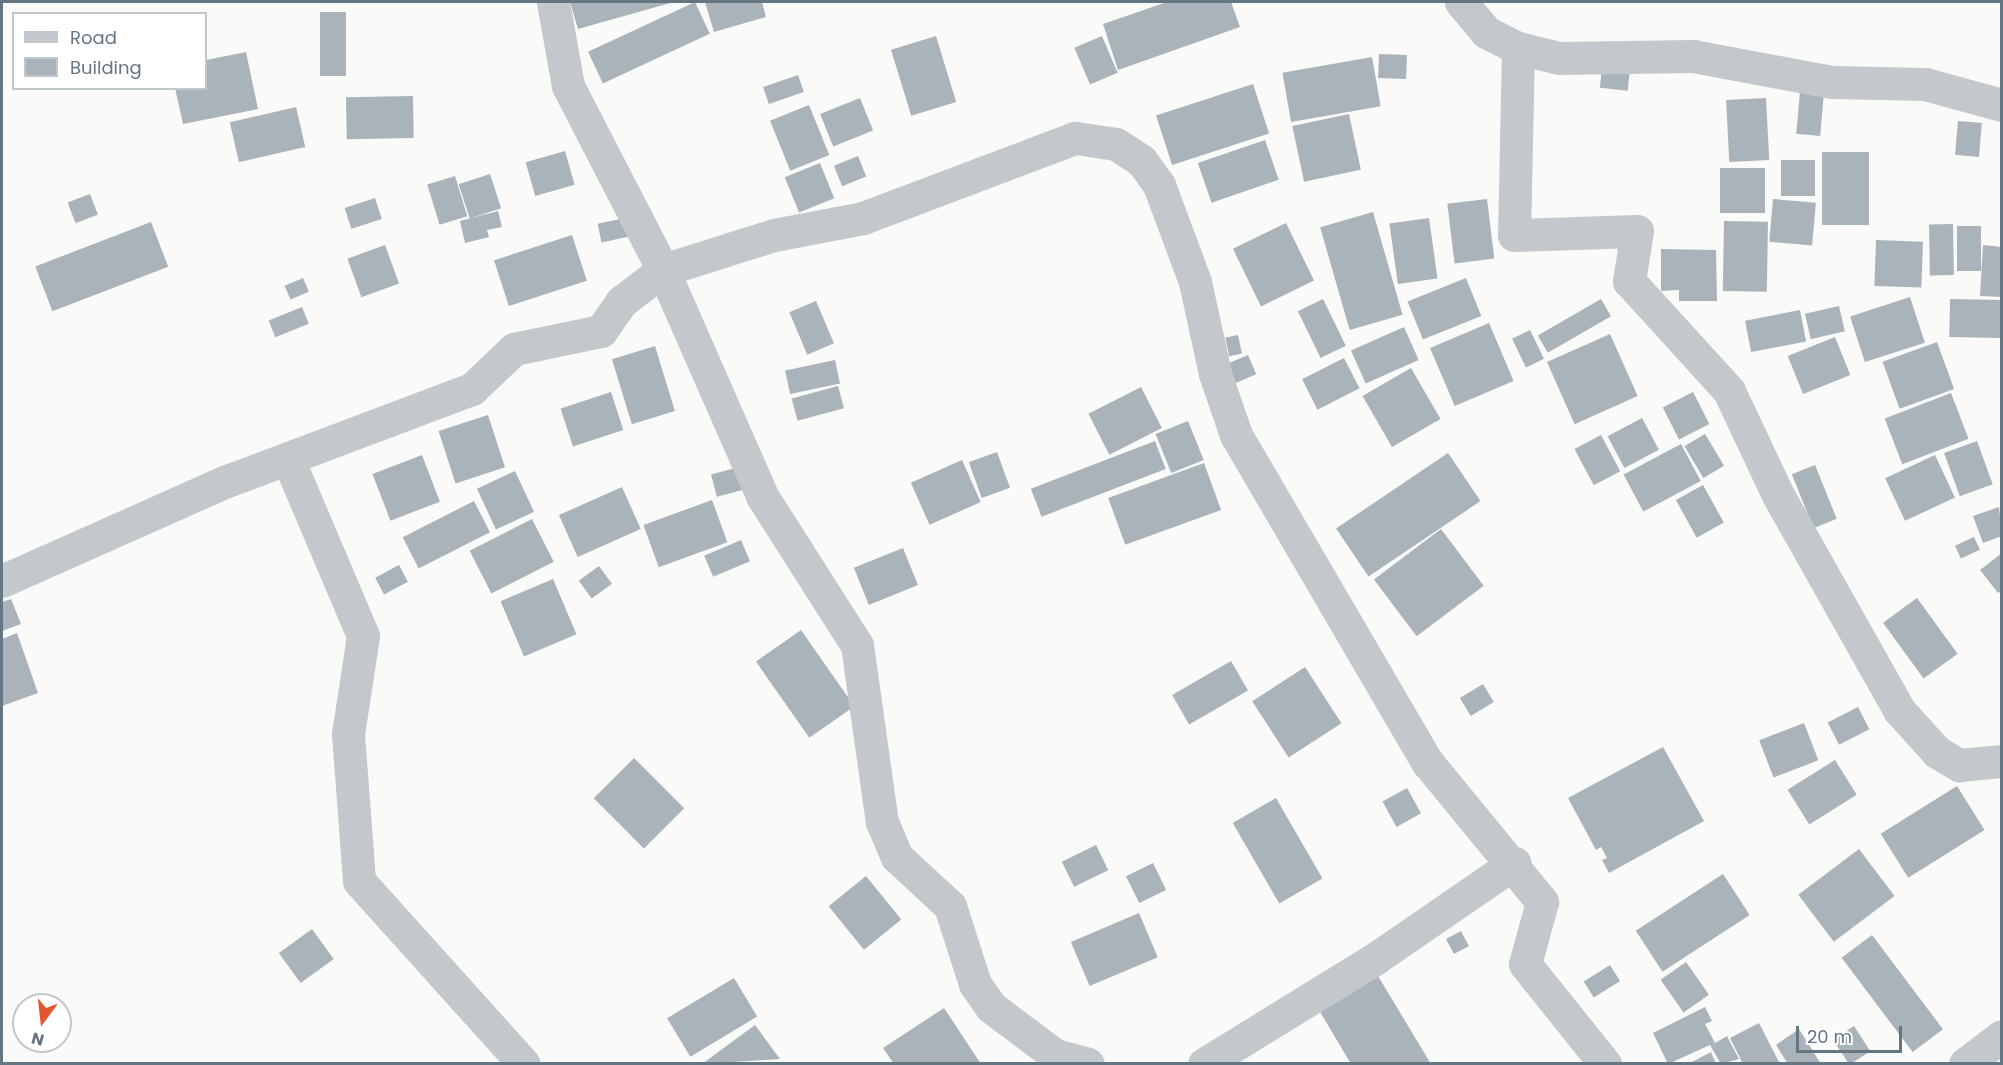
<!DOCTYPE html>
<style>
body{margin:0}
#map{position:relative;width:2003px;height:1065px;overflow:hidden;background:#fafaf8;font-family:Poppins,sans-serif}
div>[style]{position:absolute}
.building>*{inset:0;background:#aab3b9;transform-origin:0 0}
.minor>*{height:33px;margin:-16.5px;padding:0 16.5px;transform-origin:16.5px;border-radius:16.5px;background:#c3c8cc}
span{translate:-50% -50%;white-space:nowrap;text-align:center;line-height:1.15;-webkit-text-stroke:6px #fff;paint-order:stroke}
.frame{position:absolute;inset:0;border:3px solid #657683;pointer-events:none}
.legend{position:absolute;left:12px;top:12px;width:195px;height:78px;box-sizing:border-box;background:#fff;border:2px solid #c1c8cd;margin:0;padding:8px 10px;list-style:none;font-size:18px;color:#657683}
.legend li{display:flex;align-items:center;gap:12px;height:30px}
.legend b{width:30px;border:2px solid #c1c8cd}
.north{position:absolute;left:12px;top:993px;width:60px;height:60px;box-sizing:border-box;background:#fff;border:2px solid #c1c8cd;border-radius:50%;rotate:195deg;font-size:16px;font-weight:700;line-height:24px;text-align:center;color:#657683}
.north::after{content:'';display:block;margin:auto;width:21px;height:27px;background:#e4572e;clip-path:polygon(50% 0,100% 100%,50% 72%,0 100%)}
.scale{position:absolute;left:1796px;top:1026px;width:106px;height:27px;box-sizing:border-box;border:3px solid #657683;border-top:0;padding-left:8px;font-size:18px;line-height:21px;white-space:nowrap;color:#657683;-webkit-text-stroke:4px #fff;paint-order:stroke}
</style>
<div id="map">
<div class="building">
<i style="clip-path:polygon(570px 2px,674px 2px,578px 29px)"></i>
<i style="left:695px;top:2px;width:35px;height:118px;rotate:65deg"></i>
<i style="clip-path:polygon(705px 2px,762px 2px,766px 17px,714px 32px)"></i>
<i style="clip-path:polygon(1167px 2px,1231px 2px,1240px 27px,1118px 70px,1103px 24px)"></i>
<i style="left:320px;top:12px;width:26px;height:64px"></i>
<i style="left:936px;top:36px;width:69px;height:47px;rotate:73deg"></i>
<i style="left:1102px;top:36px;width:40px;height:30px;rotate:67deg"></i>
<i style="clip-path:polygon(246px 52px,258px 109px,183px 124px,175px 88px,206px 88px,206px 60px)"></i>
<i style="left:1379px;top:54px;width:28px;height:24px;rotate:2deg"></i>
<i style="left:1372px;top:57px;width:50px;height:91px;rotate:80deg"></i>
<i style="left:1603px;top:58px;width:28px;height:30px;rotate:6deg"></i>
<i style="left:798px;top:75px;width:18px;height:37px;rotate:71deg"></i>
<i style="left:1253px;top:84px;width:52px;height:102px;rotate:72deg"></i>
<i style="left:1800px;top:91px;width:24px;height:43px;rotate:5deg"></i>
<i style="left:413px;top:96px;width:42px;height:67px;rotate:89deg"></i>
<i style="left:860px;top:98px;width:35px;height:43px;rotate:68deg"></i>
<i style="left:1766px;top:98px;width:62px;height:40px;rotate:87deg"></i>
<i style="left:809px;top:105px;width:54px;height:42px;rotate:68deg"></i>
<i style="left:296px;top:107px;width:41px;height:68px;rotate:77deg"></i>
<i style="left:1349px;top:114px;width:57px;height:58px;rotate:78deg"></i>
<i style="left:1958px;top:121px;width:24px;height:34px;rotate:5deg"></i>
<i style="left:1265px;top:140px;width:42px;height:71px;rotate:71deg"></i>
<i style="left:565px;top:151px;width:35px;height:41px;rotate:74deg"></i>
<i style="left:1822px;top:152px;width:47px;height:73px"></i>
<i style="left:858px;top:156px;width:22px;height:26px;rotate:68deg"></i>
<i style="left:1781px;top:160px;width:34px;height:36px"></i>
<i style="left:820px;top:163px;width:38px;height:38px;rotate:68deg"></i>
<i style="left:1720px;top:168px;width:45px;height:45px"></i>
<i style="left:490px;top:174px;width:36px;height:33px;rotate:72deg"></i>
<i style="left:455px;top:176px;width:42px;height:29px;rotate:73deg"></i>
<i style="left:90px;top:194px;width:22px;height:24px;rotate:69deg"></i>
<i style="left:375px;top:198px;width:22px;height:32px;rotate:72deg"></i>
<i style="left:1487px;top:199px;width:60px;height:40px;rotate:83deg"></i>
<i style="left:1773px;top:199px;width:43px;height:43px;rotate:5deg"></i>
<i style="clip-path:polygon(498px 211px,502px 227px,487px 230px,489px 237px,465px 243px,460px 221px)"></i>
<i style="left:1373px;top:212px;width:107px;height:55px;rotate:74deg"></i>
<i style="left:625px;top:218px;width:19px;height:28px;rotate:78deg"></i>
<i style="left:1429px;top:218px;width:61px;height:40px;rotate:82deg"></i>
<i style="left:1724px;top:221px;width:44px;height:70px;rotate:1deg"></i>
<i style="left:151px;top:222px;width:48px;height:124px;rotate:69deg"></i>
<i style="left:1286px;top:223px;width:64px;height:59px;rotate:64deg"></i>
<i style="left:1953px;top:224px;width:51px;height:24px;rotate:89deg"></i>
<i style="left:1957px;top:226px;width:24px;height:45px"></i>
<i style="left:572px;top:235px;width:48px;height:82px;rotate:72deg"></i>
<i style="left:1876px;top:240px;width:47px;height:46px;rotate:2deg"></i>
<i style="left:385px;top:245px;width:41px;height:40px;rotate:70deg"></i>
<i style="clip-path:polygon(1983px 245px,2002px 247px,2002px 297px,1980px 296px)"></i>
<i style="clip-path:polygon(1661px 249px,1716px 250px,1717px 301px,1679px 301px,1679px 290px,1661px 291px)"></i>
<i style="left:303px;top:278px;width:15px;height:20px;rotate:67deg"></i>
<i style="left:1466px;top:278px;width:41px;height:63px;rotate:68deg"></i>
<i style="left:1910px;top:297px;width:48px;height:63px;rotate:72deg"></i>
<i style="left:1323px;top:299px;width:52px;height:28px;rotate:64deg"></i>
<i style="left:1601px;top:299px;width:20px;height:73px;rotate:60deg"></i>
<i style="left:1950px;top:299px;width:52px;height:38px;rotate:1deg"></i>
<i style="left:816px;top:301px;width:46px;height:29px;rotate:67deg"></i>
<i style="left:1839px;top:306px;width:26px;height:35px;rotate:77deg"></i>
<i style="left:302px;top:307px;width:18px;height:36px;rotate:68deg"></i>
<i style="left:1800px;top:310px;width:32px;height:56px;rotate:79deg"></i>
<i style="left:1489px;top:323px;width:63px;height:64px;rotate:67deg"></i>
<i style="left:1404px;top:327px;width:36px;height:58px;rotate:66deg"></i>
<i style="left:1530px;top:330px;width:32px;height:20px;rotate:64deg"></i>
<i style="left:1610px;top:334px;width:68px;height:69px;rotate:66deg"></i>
<i style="left:1238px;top:335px;width:19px;height:13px;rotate:78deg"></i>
<i style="left:1835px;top:337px;width:41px;height:51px;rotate:68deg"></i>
<i style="left:1937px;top:342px;width:50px;height:58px;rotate:70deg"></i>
<i style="left:655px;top:346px;width:68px;height:45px;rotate:73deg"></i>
<i style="left:1248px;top:355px;width:21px;height:32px;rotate:67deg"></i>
<i style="left:1344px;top:358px;width:34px;height:47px;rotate:63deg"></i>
<i style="left:835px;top:360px;width:24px;height:51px;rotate:78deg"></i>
<i style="left:1411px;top:368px;width:59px;height:56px;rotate:60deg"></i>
<i style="left:838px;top:386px;width:23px;height:48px;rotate:75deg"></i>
<i style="left:1141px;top:387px;width:46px;height:59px;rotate:63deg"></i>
<i style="left:611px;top:392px;width:40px;height:53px;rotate:72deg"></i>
<i style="left:1693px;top:392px;width:36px;height:34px;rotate:63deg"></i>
<i style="left:1951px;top:393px;width:49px;height:71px;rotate:69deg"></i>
<i style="left:488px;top:415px;width:55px;height:52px;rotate:72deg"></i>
<i style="left:1642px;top:418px;width:36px;height:39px;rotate:62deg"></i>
<i style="left:1188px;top:421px;width:42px;height:35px;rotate:68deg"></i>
<i style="left:1705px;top:434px;width:37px;height:24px;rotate:59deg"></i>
<i style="left:1601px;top:435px;width:41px;height:30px;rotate:62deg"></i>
<i style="left:1155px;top:441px;width:30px;height:133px;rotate:69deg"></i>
<i style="left:1977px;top:441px;width:46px;height:35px;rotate:70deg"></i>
<i style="left:1681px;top:444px;width:42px;height:65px;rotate:62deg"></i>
<i style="left:997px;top:452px;width:38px;height:30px;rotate:70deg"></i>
<i style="left:1448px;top:453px;width:58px;height:135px;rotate:56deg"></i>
<i style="left:422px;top:455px;width:50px;height:53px;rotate:69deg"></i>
<i style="left:1935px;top:455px;width:47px;height:55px;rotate:65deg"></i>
<i style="left:962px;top:460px;width:46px;height:56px;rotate:66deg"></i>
<i style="left:1204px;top:463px;width:50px;height:102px;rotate:70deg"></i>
<i style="left:1815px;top:465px;width:58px;height:25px;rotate:68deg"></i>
<i style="left:739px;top:467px;width:23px;height:29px;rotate:75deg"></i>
<i style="left:515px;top:471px;width:45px;height:42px;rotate:65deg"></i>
<i style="left:1703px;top:485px;width:43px;height:31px;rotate:61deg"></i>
<i style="left:622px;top:487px;width:46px;height:69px;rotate:66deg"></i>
<i style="left:712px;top:500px;width:45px;height:73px;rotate:70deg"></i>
<i style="left:474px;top:501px;width:35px;height:80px;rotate:63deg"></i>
<i style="clip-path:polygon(1999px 507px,2002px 536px,1983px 543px,1973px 516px)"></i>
<i style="left:532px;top:519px;width:48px;height:70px;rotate:63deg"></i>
<i style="left:1441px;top:529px;width:71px;height:84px;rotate:53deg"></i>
<i style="left:1974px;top:537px;width:14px;height:21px;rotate:65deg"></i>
<i style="left:741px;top:540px;width:23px;height:40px;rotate:67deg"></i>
<i style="left:903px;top:548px;width:40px;height:53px;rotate:68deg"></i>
<i style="clip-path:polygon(2002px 553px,2002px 591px,1998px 593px,1980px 570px)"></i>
<i style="left:399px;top:565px;width:19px;height:27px;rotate:62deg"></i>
<i style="left:599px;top:566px;width:22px;height:25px;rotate:54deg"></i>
<i style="left:553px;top:579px;width:60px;height:57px;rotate:67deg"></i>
<i style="left:1917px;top:598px;width:69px;height:42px;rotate:54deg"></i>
<i style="clip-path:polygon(11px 599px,21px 624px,2px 631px,2px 602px)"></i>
<i style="left:801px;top:630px;width:93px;height:55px;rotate:55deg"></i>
<i style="clip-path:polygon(17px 633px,38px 693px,2px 706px,2px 639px)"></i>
<i style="left:1231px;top:661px;width:34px;height:68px;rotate:60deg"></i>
<i style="left:1305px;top:667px;width:67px;height:63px;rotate:57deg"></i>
<i style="left:1483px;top:684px;width:21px;height:27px;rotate:59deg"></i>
<i style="left:1858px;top:707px;width:25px;height:34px;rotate:63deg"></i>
<i style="left:1804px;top:723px;width:40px;height:48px;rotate:69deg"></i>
<i style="clip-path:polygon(1663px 747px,1704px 821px,1609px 873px,1602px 860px,1607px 858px,1601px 847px,1596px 850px,1568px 798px)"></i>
<i style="left:634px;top:758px;width:71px;height:57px;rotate:45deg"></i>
<i style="left:1835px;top:760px;width:41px;height:56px;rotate:58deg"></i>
<i style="left:1957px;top:786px;width:52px;height:90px;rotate:58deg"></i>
<i style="left:1407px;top:788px;width:29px;height:28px;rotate:61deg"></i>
<i style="left:1276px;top:798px;width:93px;height:50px;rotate:60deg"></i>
<i style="left:1096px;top:845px;width:28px;height:38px;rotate:64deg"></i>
<i style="left:1859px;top:849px;width:59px;height:76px;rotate:53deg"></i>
<i style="left:1153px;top:863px;width:30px;height:30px;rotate:64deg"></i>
<i style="left:1723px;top:874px;width:49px;height:104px;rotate:57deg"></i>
<i style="left:866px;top:876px;width:56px;height:48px;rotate:51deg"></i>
<i style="left:1139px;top:913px;width:48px;height:74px;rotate:67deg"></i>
<i style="left:312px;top:929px;width:37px;height:41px;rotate:54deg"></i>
<i style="left:1461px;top:931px;width:17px;height:17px;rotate:62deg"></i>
<i style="left:1872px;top:935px;width:118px;height:38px;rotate:53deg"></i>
<i style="left:1686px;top:962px;width:40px;height:31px;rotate:55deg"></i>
<i style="left:1610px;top:965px;width:19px;height:31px;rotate:58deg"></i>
<i style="clip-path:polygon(1375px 971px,1431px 1064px,1351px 1064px,1316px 1005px)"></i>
<i style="left:734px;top:978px;width:45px;height:78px;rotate:59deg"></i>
<i style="clip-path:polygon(1705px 1007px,1712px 1021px,1705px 1024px,1715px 1043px,1727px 1036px,1739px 1059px,1721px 1064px,1710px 1045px,1668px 1064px,1653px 1033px)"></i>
<i style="clip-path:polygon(944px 1008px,981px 1064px,894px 1064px,883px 1048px)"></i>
<i style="clip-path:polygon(1759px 1023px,1780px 1064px,1743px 1064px,1730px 1038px)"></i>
<i style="clip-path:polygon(755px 1025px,780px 1059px,702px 1064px)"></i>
<i style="left:1854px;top:1026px;width:30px;height:25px;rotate:57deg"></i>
<i style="clip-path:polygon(1799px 1029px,1821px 1064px,1788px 1064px,1776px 1045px)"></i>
<i style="clip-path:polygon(1711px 1052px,1716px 1064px,1688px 1064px)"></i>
</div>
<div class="minor">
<i style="left:553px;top:2px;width:85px;rotate:79.9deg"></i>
<i style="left:568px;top:86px;width:207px;rotate:62.7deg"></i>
<i style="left:663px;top:270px;width:247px;rotate:66.3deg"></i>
<i style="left:762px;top:496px;width:177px;rotate:57.5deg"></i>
<i style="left:857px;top:645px;width:179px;rotate:82deg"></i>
<i style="left:882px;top:822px;width:38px;rotate:67deg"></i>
<i style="left:897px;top:857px;width:72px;rotate:42.8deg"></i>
<i style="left:950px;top:906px;width:82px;rotate:72.2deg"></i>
<i style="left:975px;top:984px;width:28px;rotate:55deg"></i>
<i style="left:991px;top:1007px;width:80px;rotate:36.9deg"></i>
<i style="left:1055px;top:1055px;width:34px;rotate:15deg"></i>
<i style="left:1461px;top:2px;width:39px;rotate:50deg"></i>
<i style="left:1486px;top:32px;width:36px;rotate:27deg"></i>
<i style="left:1518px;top:48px;width:42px;rotate:13.7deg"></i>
<i style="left:1559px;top:58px;width:134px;rotate:-0.9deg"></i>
<i style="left:1693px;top:56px;width:141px;rotate:10.6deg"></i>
<i style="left:1832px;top:82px;width:93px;rotate:1.2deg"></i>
<i style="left:1925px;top:84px;width:80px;rotate:15.3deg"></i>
<i style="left:1518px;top:48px;width:187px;rotate:91.2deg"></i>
<i style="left:1514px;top:235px;width:123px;rotate:-1.9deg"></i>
<i style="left:1637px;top:231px;width:51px;rotate:99.1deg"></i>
<i style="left:1629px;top:281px;width:149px;rotate:47.7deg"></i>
<i style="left:1729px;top:391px;width:115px;rotate:64.8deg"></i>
<i style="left:1778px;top:495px;width:247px;rotate:60.6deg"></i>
<i style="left:1899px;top:710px;width:57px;rotate:47.9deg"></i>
<i style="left:1937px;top:752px;width:26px;rotate:31deg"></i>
<i style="left:1959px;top:765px;width:43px;rotate:-5.3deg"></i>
<i style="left:288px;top:459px;width:192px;rotate:67deg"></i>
<i style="left:363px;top:636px;width:99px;rotate:98.7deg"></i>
<i style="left:348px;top:734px;width:147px;rotate:85.7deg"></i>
<i style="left:359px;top:881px;width:246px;rotate:48deg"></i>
<i style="left:2px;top:581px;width:246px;rotate:-24deg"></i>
<i style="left:227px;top:481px;width:262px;rotate:-20.6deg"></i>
<i style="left:472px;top:389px;width:58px;rotate:-43.6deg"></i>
<i style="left:514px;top:349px;width:89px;rotate:-11.7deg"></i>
<i style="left:601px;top:331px;width:35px;rotate:-55deg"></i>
<i style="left:621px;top:302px;width:53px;rotate:-37.3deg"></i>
<i style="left:663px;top:270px;width:116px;rotate:-17.5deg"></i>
<i style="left:774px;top:235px;width:91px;rotate:-10.8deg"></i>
<i style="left:863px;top:218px;width:227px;rotate:-20.7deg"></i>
<i style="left:1075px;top:138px;width:41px;rotate:8.3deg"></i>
<i style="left:1116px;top:144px;width:30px;rotate:33deg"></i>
<i style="left:1141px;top:160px;width:31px;rotate:54deg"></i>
<i style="left:1159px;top:185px;width:103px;rotate:69.6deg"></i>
<i style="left:1195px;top:282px;width:94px;rotate:77.7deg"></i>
<i style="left:1215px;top:374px;width:65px;rotate:71deg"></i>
<i style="left:1236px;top:435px;width:380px;rotate:59.7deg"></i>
<i style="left:1428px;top:763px;width:180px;rotate:50.6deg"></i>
<i style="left:1542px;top:902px;width:64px;rotate:105.3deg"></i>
<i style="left:1525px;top:964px;width:128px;rotate:51.3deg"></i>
<i style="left:1204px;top:1064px;width:202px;rotate:-31.6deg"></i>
<i style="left:1376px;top:958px;width:168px;rotate:-34.5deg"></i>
<i style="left:1965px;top:1064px;width:46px;rotate:-37.1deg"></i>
</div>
<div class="frame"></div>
<ul class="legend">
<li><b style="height:8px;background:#c3c8cc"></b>Road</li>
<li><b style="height:16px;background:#aab3b9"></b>Building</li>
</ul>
<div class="north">N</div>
<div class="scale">20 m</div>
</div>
